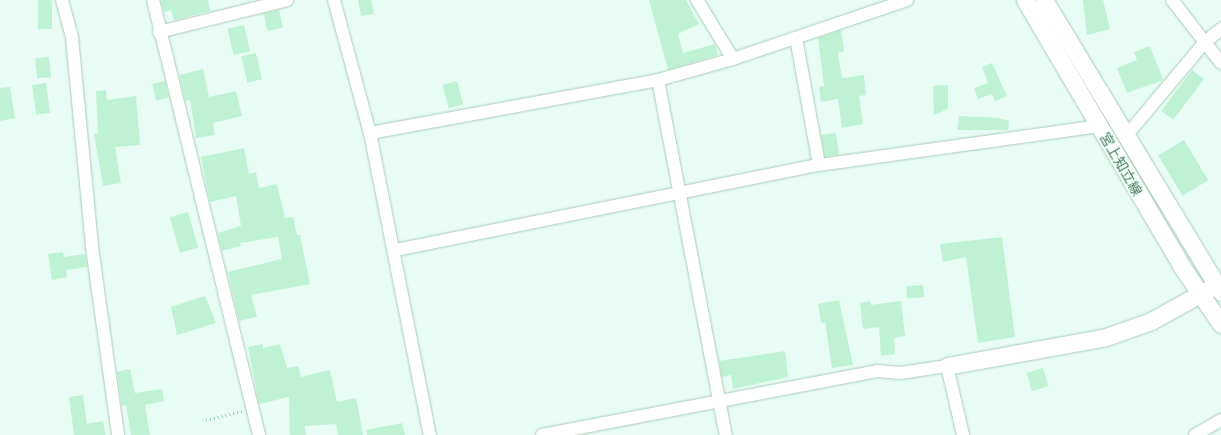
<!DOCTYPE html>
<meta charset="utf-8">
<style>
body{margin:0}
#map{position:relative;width:1221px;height:435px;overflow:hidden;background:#e7fcf5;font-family:Cabin,"Noto Sans JP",sans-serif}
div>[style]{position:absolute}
.building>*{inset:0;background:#bff2d5;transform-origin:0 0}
.path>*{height:2.5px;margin-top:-1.25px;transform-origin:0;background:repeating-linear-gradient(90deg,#a2d7b9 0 1px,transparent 0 4px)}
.roads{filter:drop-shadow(0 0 1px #aaccba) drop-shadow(0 0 1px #aaccba)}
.street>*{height:12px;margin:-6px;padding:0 6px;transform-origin:6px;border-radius:6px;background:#fff}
.secondary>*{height:17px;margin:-8.5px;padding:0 8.5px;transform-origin:8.5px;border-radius:8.5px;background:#fff}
span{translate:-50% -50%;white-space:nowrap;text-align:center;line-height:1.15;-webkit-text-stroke:3.5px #edfff9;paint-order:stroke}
.street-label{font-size:14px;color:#4b765c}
</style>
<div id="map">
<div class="building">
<i style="left:38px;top:0;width:14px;height:29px"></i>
<i style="clip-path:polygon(161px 0,208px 0,210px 11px,174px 20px,171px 10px,164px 12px)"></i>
<i style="clip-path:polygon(358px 0,371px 0,374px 14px,361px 16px)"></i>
<i style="clip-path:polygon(649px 0,686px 0,699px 24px,678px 34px,683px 53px,715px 44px,718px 55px,668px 70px)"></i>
<i style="clip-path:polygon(1083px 0,1103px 0,1110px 29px,1087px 35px)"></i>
<i style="left:279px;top:10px;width:18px;height:16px;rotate:77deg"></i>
<i style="left:244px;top:25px;width:27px;height:17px;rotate:77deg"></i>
<i style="clip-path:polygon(841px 30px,844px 51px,838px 53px,842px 78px,864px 75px,866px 95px,859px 96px,863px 124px,842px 128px,838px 99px,821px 102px,819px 87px,824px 86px,818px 38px)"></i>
<i style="clip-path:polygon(1150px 46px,1163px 80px,1127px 93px,1117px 68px,1137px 60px,1134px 52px)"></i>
<i style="left:256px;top:53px;width:27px;height:15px;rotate:77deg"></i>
<i style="left:49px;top:57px;width:20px;height:14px;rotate:84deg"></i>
<i style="clip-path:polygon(992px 63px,1007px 96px,995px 101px,992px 94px,978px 99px,974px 88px,988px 83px,982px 67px)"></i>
<i style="clip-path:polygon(203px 69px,209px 97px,236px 91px,242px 116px,213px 123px,215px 135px,196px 138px,190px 100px,186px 101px,180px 78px,180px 75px)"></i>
<i style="left:1192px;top:70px;width:15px;height:51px;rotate:37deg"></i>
<i style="left:165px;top:81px;width:17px;height:13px;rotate:77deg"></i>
<i style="left:457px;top:81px;width:24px;height:15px;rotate:75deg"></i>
<i style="left:46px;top:83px;width:30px;height:14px;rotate:82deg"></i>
<i style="clip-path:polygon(948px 85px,948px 109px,934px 115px,933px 86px)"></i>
<i style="clip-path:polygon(10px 87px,15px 118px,0 121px,0 88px)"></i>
<i style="clip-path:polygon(106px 90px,107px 100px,136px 96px,140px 145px,115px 147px,121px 183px,103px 186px,94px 134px,98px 134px,96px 91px)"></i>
<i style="clip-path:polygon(959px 116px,998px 118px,1009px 121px,1008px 130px,957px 130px)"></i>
<i style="left:836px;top:133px;width:22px;height:15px;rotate:82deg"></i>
<i style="left:1184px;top:140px;width:47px;height:30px;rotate:59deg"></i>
<i style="clip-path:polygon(244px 148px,249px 174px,256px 172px,259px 188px,277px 184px,285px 218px,293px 217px,297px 235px,300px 235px,310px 284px,251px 295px,257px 317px,239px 321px,228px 272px,282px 259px,278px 237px,240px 243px,241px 246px,222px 251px,218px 233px,241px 226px,236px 196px,210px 202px,201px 157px)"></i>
<i style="left:188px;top:212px;width:37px;height:19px;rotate:74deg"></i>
<i style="clip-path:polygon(1002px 237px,1015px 337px,978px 343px,966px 257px,943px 262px,940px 244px)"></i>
<i style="clip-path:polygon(63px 252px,64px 257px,85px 254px,87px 267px,66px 270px,67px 277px,52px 280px,48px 254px)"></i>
<i style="left:923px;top:285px;width:12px;height:17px;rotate:85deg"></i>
<i style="clip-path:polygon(205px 296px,216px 323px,177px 335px,171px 307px)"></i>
<i style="clip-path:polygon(839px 300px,853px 365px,832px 368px,825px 322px,821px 323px,818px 304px)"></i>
<i style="clip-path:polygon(870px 301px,871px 305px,901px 301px,905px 336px,894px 338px,895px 354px,881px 356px,879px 327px,863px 329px,860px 303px)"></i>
<i style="clip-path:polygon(263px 344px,263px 348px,280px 344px,287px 368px,298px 366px,301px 377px,330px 370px,337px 402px,356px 398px,363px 435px,338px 435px,336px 424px,305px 426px,306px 435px,290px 435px,289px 397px,259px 404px,248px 347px)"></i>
<i style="clip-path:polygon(785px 351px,788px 377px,733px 389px,731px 375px,722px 377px,719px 361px)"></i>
<i style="left:1043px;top:368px;width:19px;height:17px;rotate:74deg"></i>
<i style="clip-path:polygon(130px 369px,135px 393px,162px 389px,164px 401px,145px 405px,150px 435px,131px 435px,126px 405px,122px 406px,117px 372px)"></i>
<i style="clip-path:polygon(83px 395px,87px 424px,103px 421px,106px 435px,74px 435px,69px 397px)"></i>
<i style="clip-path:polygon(402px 423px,405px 435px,367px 435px,366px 430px)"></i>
</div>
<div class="path">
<i style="left:206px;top:420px;width:37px;rotate:-14deg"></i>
</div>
<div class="roads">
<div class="street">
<i style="left:62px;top:0;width:39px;rotate:75deg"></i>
<i style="left:72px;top:38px;width:210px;rotate:84.5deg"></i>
<i style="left:92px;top:247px;width:190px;rotate:82.1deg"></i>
<i style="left:153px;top:0;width:448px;rotate:76.3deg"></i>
<i style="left:334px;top:0;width:138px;rotate:74.9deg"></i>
<i style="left:370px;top:133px;width:308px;rotate:78.8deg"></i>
<i style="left:697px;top:0;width:69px;rotate:58.6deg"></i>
<i style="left:1172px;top:0;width:80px;rotate:52.1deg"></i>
<i style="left:159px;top:32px;width:132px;rotate:-14deg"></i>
<i style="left:796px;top:38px;width:129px;rotate:79.7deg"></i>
<i style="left:658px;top:80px;width:361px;rotate:79.2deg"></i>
<i style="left:370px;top:133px;width:293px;rotate:-10.4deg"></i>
<i style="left:658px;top:80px;width:78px;rotate:-15.6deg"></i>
<i style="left:733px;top:59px;width:184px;rotate:-18.7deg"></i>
<i style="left:1126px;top:136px;width:123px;rotate:-50deg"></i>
<i style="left:1205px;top:42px;width:21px;rotate:-39deg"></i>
<i style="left:396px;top:250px;width:431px;rotate:-11.4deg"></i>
<i style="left:819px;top:165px;width:283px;rotate:-7.9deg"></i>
<i style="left:542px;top:435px;width:341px;rotate:-10.8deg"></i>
<i style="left:877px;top:371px;width:24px;rotate:5deg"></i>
<i style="left:901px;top:373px;width:47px;rotate:-8.7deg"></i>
<i style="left:947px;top:366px;width:71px;rotate:76.9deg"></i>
<i style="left:1195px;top:435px;width:30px;rotate:-30deg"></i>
</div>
<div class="secondary">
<i style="left:1025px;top:0;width:310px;rotate:59.5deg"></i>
<i style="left:1182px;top:267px;width:69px;rotate:55.6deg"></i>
<i style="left:1044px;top:0;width:341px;rotate:58.8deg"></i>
<i style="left:947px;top:366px;width:162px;rotate:-10.3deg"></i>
<i style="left:1106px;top:337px;width:48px;rotate:-19.6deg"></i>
<i style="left:1151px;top:321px;width:66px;rotate:-28.9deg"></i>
</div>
</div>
<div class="street-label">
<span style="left:1121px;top:164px;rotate:60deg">宮上知立線</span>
</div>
</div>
